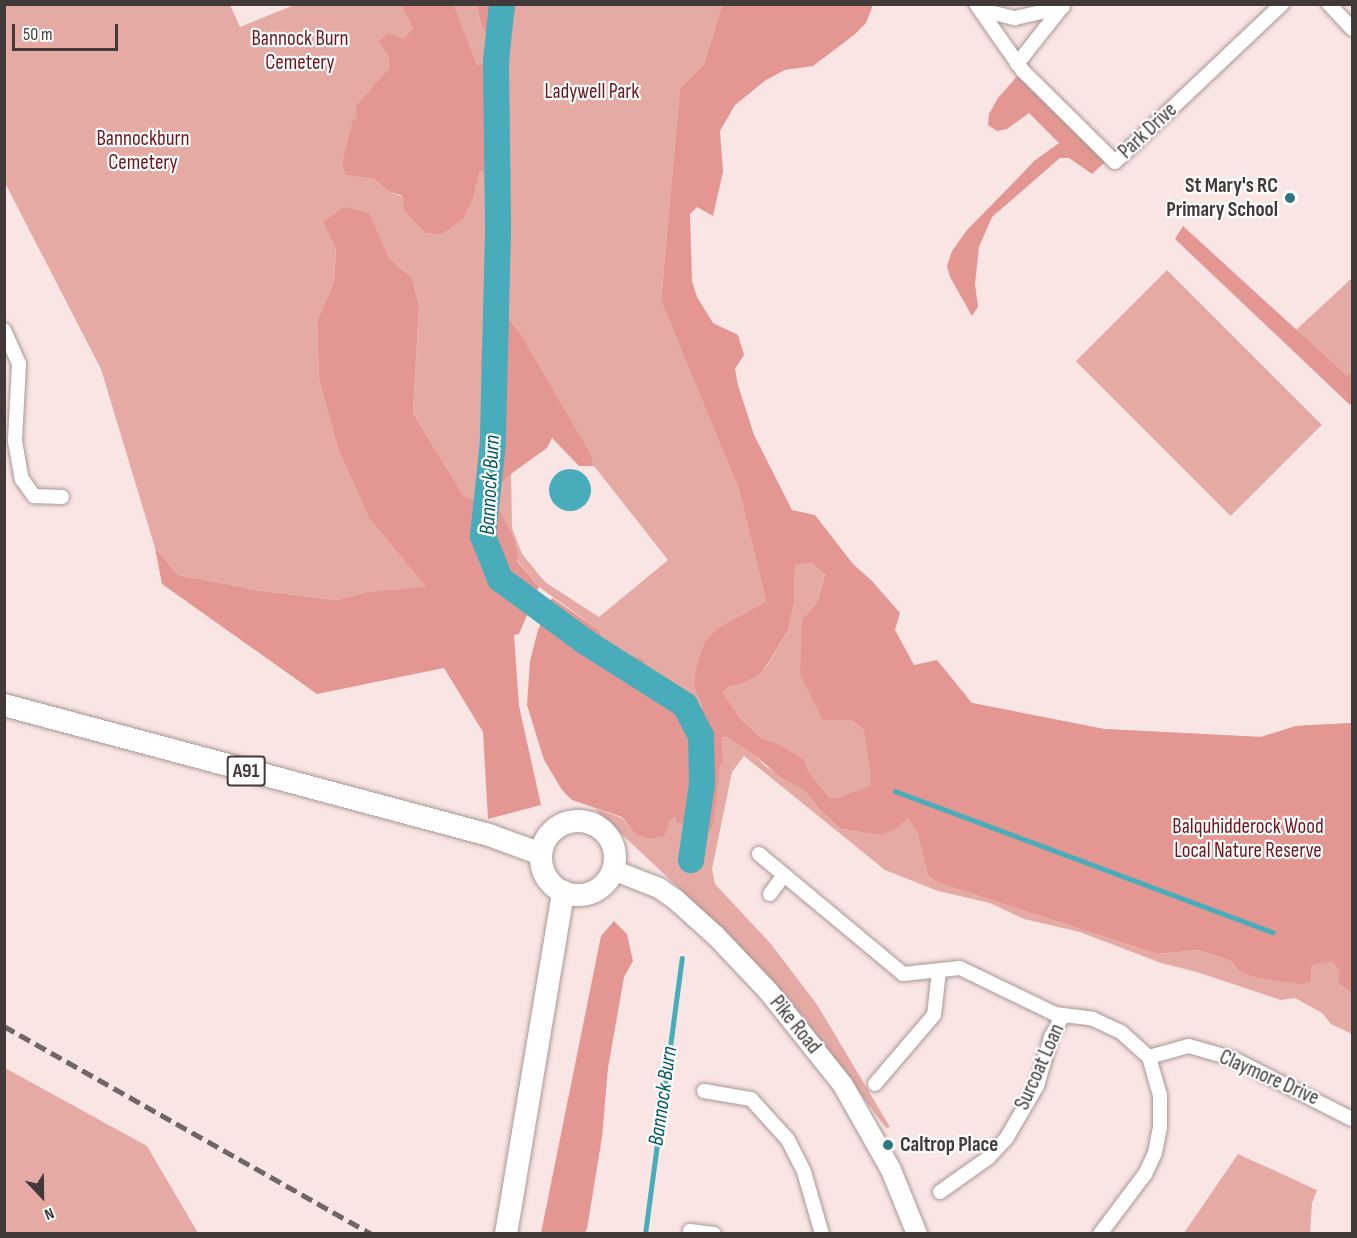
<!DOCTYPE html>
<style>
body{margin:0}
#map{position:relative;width:1357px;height:1238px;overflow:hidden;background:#f9e5e4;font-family:"Sofia Sans Condensed",sans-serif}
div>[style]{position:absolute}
.green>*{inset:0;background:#e6aaa5;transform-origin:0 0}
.forest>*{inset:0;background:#e49792}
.water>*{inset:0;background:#49acba}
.round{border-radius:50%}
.stream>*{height:4.5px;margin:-2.25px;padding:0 2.25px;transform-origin:2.25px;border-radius:2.25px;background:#49acba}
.river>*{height:26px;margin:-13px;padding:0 13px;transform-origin:13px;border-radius:13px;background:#49acba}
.roads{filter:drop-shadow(0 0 2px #a99896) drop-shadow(0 0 2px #a99896)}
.street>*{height:14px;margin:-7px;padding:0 7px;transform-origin:7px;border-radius:7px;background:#fff}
.secondary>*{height:20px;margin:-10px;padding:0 10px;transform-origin:10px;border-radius:10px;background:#fff}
.primary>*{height:22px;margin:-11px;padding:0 11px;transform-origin:11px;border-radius:11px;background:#fff}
.primary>.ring{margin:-11px;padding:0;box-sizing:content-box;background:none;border:22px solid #fff;border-radius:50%}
.rail>*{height:4.5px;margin-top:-2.25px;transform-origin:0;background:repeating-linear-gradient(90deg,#706665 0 12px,transparent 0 18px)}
.dots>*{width:16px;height:16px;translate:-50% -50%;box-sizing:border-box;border:3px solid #fff;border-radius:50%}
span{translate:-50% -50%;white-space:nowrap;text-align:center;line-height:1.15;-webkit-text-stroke:4.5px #fff;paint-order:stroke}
.shield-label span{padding:2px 4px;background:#fff;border:2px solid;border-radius:4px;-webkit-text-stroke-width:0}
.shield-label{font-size:20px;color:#413a39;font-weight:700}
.park-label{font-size:21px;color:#6f151a}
.street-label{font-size:21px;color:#413a39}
.poi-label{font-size:21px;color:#413a39;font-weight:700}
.right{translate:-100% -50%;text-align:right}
.left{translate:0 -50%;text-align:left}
.water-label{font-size:22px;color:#005a65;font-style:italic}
.frame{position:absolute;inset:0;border:6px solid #413a39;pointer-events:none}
.north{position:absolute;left:12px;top:1166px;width:60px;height:60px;-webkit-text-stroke:4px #fff;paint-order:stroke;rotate:158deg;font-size:16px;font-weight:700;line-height:24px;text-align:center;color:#413a39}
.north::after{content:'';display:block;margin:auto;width:21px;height:27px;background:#413a39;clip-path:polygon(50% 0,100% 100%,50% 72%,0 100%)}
.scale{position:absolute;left:12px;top:24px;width:106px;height:27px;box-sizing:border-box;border:3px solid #413a39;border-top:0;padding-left:8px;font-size:18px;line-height:21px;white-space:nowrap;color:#413a39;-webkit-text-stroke:4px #fff;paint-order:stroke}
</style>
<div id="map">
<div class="green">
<i style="clip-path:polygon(4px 5px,230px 5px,240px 27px,294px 5px,401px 5px,413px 28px,388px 55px,389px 69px,357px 118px,342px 163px,345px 175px,374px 179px,388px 191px,402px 197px,404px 211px,425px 233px,440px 235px,473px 199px,480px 171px,485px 173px,487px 278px,480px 364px,482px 395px,488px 414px,487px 460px,474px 500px,463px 495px,413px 413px,419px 306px,412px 278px,390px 259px,369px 214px,324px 222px,336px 249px,334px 282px,317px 321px,319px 379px,338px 449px,369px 518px,427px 588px,367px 592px,336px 600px,262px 591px,178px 575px,155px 548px,101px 369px,5px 183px)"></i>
<i style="clip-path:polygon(454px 5px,477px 5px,481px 25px,491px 43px,491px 65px,477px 65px)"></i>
<i style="clip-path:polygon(517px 5px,722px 5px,704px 64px,680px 88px,661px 301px,739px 490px,766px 601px,718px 628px,700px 654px,695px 689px,702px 709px,682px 702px,656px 682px,653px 673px,628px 653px,615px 651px,603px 639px,599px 630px,539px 587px,517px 560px,512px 533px,493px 500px,496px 489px,511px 470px,512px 528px,522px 554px,545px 582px,599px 617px,668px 560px,594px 466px,591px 454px,519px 331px,506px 316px,505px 64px)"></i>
<i style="left:1167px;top:270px;width:219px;height:129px;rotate:45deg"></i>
<i style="clip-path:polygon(1352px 278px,1352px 371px,1347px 377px,1296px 330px)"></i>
<i style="clip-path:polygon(evenodd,812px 563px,825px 573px,817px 603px,802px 619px,823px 719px,851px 720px,864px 730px,972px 703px,1104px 729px,1261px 737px,1296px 726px,1352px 723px,1352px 973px,1338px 983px,1352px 994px,1352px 1034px,1331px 1024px,1322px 1013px,1295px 998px,1281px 1000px,1197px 972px,1161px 963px,1080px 932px,1024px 919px,990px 903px,938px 891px,885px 870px,744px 756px,732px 772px,712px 869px,715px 884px,771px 944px,818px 1006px,890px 1127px,886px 1128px,801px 1014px,733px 939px,594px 808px,622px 818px,635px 834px,647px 839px,697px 795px,707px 773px,712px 773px,705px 823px,710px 831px,720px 767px,723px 761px,722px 738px,727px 737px,757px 757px,765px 766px,804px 790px,821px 811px,841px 829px,881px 835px,841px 797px,830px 798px,809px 772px,802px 759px,777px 743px,761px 738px,741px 719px,723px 693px,728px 687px,744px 683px,758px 674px,767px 666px,788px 630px,794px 602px,795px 565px,812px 563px,917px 831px,1312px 965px,1311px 981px,1240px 972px,1231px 961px,1197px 950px,1157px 954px,939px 883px,928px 876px,917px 831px)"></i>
<i style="clip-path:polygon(5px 1068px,147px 1146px,198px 1233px,5px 1233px)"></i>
<i style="clip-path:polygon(1238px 1154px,1317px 1190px,1312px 1203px,1310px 1233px,1184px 1233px)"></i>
</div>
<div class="forest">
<i style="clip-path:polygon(401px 5px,454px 5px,477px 65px,491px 64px,491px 43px,481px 25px,477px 5px,517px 5px,505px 64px,506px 316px,519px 331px,591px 454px,594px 466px,579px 466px,552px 438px,547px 448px,508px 476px,496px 489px,493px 499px,512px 533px,518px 555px,517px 561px,539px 587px,519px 634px,514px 635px,519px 706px,541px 805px,488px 819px,483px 732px,444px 668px,317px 694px,162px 584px,155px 548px,178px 575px,262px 591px,336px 600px,367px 592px,426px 587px,369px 518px,338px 449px,319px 379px,317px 321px,334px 282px,336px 249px,323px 222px,344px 207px,369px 213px,390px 259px,412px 278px,419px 306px,413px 413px,463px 495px,474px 500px,487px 460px,488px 414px,482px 395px,480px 364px,487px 278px,485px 173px,480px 171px,473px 199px,463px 219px,440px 235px,425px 233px,404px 211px,402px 196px,388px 191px,374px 179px,345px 175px,342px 163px,353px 120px,357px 118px,356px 106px,389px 69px,388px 55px,379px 41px,388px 33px,403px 39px,413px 28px)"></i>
<i style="clip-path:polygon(evenodd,722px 5px,873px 5px,866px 23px,854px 35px,813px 66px,785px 70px,766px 80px,735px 105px,720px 131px,723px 172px,713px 216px,697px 207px,690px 214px,692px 281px,697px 297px,713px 323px,738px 335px,744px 355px,735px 369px,738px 385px,754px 435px,792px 510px,815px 515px,853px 564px,872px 581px,900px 613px,895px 630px,914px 665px,937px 660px,972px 703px,1104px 729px,1261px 737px,1296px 726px,1352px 723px,1352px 994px,1338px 983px,1340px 971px,1332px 961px,1312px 965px,1311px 982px,1301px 984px,1258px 978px,1240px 972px,1231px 961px,1198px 950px,1157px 954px,939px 883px,928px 876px,917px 831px,908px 818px,894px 830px,881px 835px,841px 829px,821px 811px,804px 790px,779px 776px,757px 757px,727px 737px,722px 738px,723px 761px,720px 767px,714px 822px,710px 832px,705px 824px,711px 773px,707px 773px,686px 825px,676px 822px,676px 815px,670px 820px,664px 836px,647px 839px,635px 834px,622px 817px,572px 800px,562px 790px,544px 760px,527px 705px,530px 661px,538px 630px,552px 598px,599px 630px,603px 639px,615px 651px,642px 659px,656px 682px,682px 702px,696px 709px,702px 708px,695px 689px,695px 675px,700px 654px,706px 641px,718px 628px,766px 601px,739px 490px,661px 301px,680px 88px,704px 64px,722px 5px,812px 563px,825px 574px,817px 603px,802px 619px,800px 674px,823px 720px,851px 720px,864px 730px,870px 770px,870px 786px,841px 797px,830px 798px,809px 772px,803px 759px,777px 743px,761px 738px,741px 719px,723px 693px,728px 687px,744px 683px,759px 674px,767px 665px,788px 630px,794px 602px,795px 565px,812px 563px)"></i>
<i style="clip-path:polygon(1019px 74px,1105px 162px,1092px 174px,1069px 158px,1060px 158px,992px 217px,979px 247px,975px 284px,978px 307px,972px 316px,950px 277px,947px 266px,952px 251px,967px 230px,1018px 178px,1034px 161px,1059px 143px,1029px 113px,1007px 129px,997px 131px,988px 125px,989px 114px,998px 98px)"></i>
<i style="clip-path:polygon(1183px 226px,1347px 376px,1352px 371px,1352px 402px,1350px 405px,1175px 239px)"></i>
<i style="clip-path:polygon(614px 921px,627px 934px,633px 961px,624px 977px,608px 1068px,602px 1137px,587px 1229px,585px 1233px,541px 1233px,601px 936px)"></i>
</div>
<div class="water">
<i class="round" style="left:549px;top:469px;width:42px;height:42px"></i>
</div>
<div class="stream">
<i style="left:895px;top:791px;width:403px;rotate:20.5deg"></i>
<i style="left:645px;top:1234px;width:278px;rotate:-82.4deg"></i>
</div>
<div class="river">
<i style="left:502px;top:4px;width:57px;rotate:96deg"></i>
<i style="left:496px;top:61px;width:170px;rotate:89.3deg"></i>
<i style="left:498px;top:231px;width:211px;rotate:91.4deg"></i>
<i style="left:493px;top:442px;width:95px;rotate:96.1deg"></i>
<i style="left:483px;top:536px;width:46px;rotate:68.4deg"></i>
<i style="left:500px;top:579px;width:104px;rotate:36.4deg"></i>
<i style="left:584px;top:641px;width:120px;rotate:32.4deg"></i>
<i style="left:685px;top:705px;width:35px;rotate:63deg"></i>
<i style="left:701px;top:736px;width:48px;rotate:88.8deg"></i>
<i style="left:702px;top:784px;width:77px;rotate:98.2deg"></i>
</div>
<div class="roads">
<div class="street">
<i style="left:976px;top:4px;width:82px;rotate:55deg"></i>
<i style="left:1023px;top:71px;width:129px;rotate:44.7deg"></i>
<i style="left:1115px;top:162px;width:230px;rotate:-43.4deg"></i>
<i style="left:1329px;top:4px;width:34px;rotate:47deg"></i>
<i style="left:982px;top:10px;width:34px;rotate:14deg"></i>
<i style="left:1015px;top:18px;width:49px;rotate:-12.9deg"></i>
<i style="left:1017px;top:64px;width:73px;rotate:-51.7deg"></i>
<i style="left:4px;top:330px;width:37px;rotate:66deg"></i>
<i style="left:19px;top:364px;width:77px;rotate:93deg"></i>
<i style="left:15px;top:441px;width:39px;rotate:80deg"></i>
<i style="left:22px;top:479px;width:21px;rotate:55deg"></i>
<i style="left:34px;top:496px;width:28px;rotate:2deg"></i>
<i style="left:759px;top:854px;width:187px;rotate:39.8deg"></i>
<i style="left:903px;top:974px;width:57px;rotate:-6deg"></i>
<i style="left:960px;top:968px;width:106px;rotate:25.8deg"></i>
<i style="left:1055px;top:1014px;width:38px;rotate:7deg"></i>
<i style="left:1093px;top:1019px;width:31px;rotate:25deg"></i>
<i style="left:1121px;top:1032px;width:38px;rotate:42deg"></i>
<i style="left:1149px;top:1057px;width:40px;rotate:74deg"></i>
<i style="left:1160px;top:1095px;width:32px;rotate:90deg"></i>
<i style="left:1160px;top:1127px;width:26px;rotate:101deg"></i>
<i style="left:1155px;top:1153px;width:23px;rotate:115deg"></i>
<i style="left:1145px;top:1174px;width:75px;rotate:126.9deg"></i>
<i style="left:770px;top:894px;width:22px;rotate:-54deg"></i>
<i style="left:1149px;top:1057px;width:41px;rotate:-15.4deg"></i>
<i style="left:1189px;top:1046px;width:47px;rotate:16.1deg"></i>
<i style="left:1234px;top:1059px;width:132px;rotate:27deg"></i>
<i style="left:875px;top:1084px;width:91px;rotate:-49.5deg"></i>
<i style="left:934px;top:1015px;width:44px;rotate:-83.5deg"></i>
<i style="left:704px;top:1091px;width:48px;rotate:9.7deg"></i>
<i style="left:751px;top:1099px;width:55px;rotate:47.9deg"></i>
<i style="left:788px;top:1140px;width:36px;rotate:63deg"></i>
<i style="left:804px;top:1172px;width:65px;rotate:73.8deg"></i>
<i style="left:940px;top:1192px;width:59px;rotate:-35.3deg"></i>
<i style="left:988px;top:1158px;width:26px;rotate:-47deg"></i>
<i style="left:1006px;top:1139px;width:61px;rotate:-59.7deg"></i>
<i style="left:1037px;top:1086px;width:51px;rotate:-74.1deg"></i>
<i style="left:1051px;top:1037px;width:25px;rotate:-61deg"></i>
<i style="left:690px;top:1231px;width:24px;rotate:7deg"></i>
</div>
<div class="secondary">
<i style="left:613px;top:870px;width:49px;rotate:21.4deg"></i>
<i style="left:659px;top:888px;width:21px;rotate:35deg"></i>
<i style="left:676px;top:900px;width:54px;rotate:42deg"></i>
<i style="left:716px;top:936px;width:77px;rotate:46.6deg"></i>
<i style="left:769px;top:992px;width:119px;rotate:51.5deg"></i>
<i style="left:843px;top:1085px;width:98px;rotate:60.5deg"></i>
<i style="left:891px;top:1170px;width:69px;rotate:67.9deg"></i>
</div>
<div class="primary">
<i style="left:4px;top:705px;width:502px;rotate:15deg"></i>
<i style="left:489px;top:835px;width:55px;rotate:20.1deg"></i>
<i class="ring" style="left:541px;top:821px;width:52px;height:52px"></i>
<i style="left:506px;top:1234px;width:347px;rotate:-80.5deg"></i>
</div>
</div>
<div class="rail">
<i style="left:4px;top:1026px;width:423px;rotate:29.5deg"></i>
</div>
<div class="dots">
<i style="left:1290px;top:198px;background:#2d757f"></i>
<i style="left:888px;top:1145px;background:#2d757f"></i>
</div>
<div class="shield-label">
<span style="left:246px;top:771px">A91</span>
</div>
<div class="park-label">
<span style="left:300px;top:51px">Bannock Burn<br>Cemetery</span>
<span style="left:592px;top:92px">Ladywell Park</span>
<span style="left:143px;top:151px">Bannockburn<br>Cemetery</span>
<span style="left:1248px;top:839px">Balquhidderock Wood<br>Local Nature Reserve</span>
</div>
<div class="street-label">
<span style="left:1148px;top:131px;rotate:-43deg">Park Drive</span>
<span style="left:795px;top:1025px;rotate:51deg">Pike Road</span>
<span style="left:1040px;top:1067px;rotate:-66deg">Surcoat Loan</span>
<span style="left:1269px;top:1078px;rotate:24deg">Claymore Drive</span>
</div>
<div class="poi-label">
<span class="right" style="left:1278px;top:198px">St Mary's RC<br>Primary School</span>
<span class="left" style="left:900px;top:1145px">Caltrop Place</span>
</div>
<div class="water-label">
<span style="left:490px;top:485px;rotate:-87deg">Bannock Burn</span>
<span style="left:663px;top:1096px;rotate:-82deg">Bannock Burn</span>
</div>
<div class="frame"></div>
<div class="north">N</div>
<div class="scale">50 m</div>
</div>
